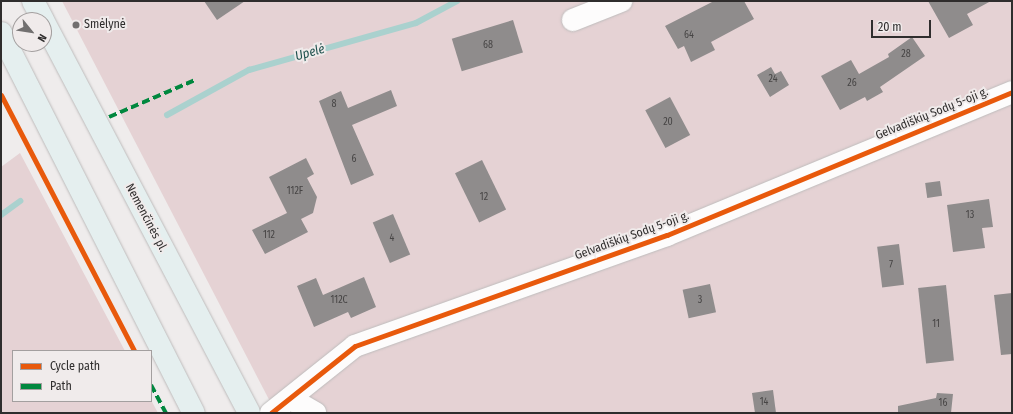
<!DOCTYPE html>
<meta charset="utf-8">
<style>
body{margin:0}
#map{position:relative;width:1013px;height:414px;overflow:hidden;background:#efecec;font-family:"Fira Sans Condensed",sans-serif}
div>[style]{position:absolute}
.green>*{inset:0;background:#e5d2d4}
.stream>*{height:6px;margin:-3px;padding:0 3px;transform-origin:3px;border-radius:3px;background:#aad1ce}
.building>*{inset:0;background:#8f8c8c;transform-origin:0 0}
.roads{filter:drop-shadow(0 0 1px #bebcbc) drop-shadow(0 0 1px #bebcbc)}
.minor>*{height:22px;margin:-11px;padding:0 11px;transform-origin:11px;border-radius:11px;background:#fdfcfc}
.major>*{height:22px;margin:-11px;padding:0 11px;transform-origin:11px;border-radius:11px;background:#e5efef}
.quiet>*{height:4px;margin-top:-2px;transform-origin:0;background:repeating-linear-gradient(90deg,#00873e 0 8px,transparent 0 12px)}
.cycleway>*{height:5px;margin:-2.5px;padding:0 2.5px;transform-origin:2.5px;border-radius:2.5px;background:#e8590c}
.dots>*{width:11px;height:11px;translate:-50% -50%;box-sizing:border-box;border:2px solid #f0ebeb;border-radius:50%}
span{translate:-50% -50%;white-space:nowrap;text-align:center;line-height:1.15;-webkit-text-stroke:4px #f0ebeb;paint-order:stroke}
.number-label{font-size:10px;color:#474545}
.number-label span{-webkit-text-stroke-width:0}
.poi-label{font-size:12px;color:#2f2d2d}
.left{translate:0 -50%;text-align:left}
.street-label{font-size:12px;color:#2f2d2d}
.water-label{font-size:13px;color:#1e504d;font-style:italic}
.frame{position:absolute;inset:0;border:2px solid #2f2d2d;pointer-events:none}
.legend{position:absolute;left:12px;top:350px;width:140px;height:52px;box-sizing:border-box;background:#f0ebeb;border:1px solid #a39f9f;margin:0;padding:5px 7px;list-style:none;font-size:12px;color:#2f2d2d}
.legend li{display:flex;align-items:center;gap:8px;height:20px}
.legend b{width:20px;border:1px solid #a39f9f}
.north{position:absolute;left:12px;top:12px;width:40px;height:40px;box-sizing:border-box;background:#f0ebeb;border:1px solid #a39f9f;border-radius:50%;rotate:120deg;font-size:11px;font-weight:700;line-height:16px;text-align:center;color:#2f2d2d}
.north::after{content:'';display:block;margin:auto;width:14px;height:18px;background:#727070;clip-path:polygon(50% 0,100% 100%,50% 72%,0 100%)}
.scale{position:absolute;left:871px;top:20px;width:60px;height:18px;box-sizing:border-box;border:2px solid #2f2d2d;border-top:0;padding-left:5px;font-size:12px;line-height:14px;white-space:nowrap;color:#2f2d2d;-webkit-text-stroke:3px #f0ebeb;paint-order:stroke}
</style>
<div id="map">
<div class="green">
<i style="clip-path:polygon(62px 1px,1012px 1px,1012px 413px,276px 413px)"></i>
<i style="clip-path:polygon(20px 153px,125px 351px,13px 351px,13px 401px,151px 400px,158px 413px,1px 413px,1px 167px)"></i>
</div>
<div class="stream">
<i style="left:167px;top:115px;width:94px;rotate:-28.8deg"></i>
<i style="left:249px;top:70px;width:173px;rotate:-15.7deg"></i>
<i style="left:416px;top:23px;width:47px;rotate:-28.2deg"></i>
<i style="left:1px;top:215px;width:24px;rotate:-36deg"></i>
</div>
<div class="building">
<i style="clip-path:polygon(204px 1px,245px 1px,217px 20px)"></i>
<i style="clip-path:polygon(714px 1px,744px 1px,754px 19px,711px 42px,715px 50px,691px 62px,684px 46px,678px 49px,665px 26px)"></i>
<i style="clip-path:polygon(928px 1px,991px 1px,967px 14px,973px 25px,949px 38px)"></i>
<i style="left:513px;top:20px;width:34px;height:64px;rotate:73deg"></i>
<i style="clip-path:polygon(912px 37px,925px 56px,880px 87px,883px 92px,867px 101px,865px 97px,840px 110px,821px 76px,851px 60px,859px 74px,889px 57px,888px 54px)"></i>
<i style="clip-path:polygon(771px 67px,775px 74px,781px 71px,789px 85px,770px 97px,757px 75px)"></i>
<i style="clip-path:polygon(391px 90px,397px 106px,352px 125px,374px 175px,351px 185px,319px 101px,341px 91px,348px 108px)"></i>
<i style="left:670px;top:97px;width:43px;height:28px;rotate:62deg"></i>
<i style="clip-path:polygon(306px 158px,314px 174px,307px 178px,317px 197px,313px 213px,301px 219px,308px 232px,265px 254px,252px 230px,287px 213px,269px 177px)"></i>
<i style="left:482px;top:160px;width:55px;height:30px;rotate:64deg"></i>
<i style="left:940px;top:181px;width:15px;height:15px;rotate:82deg"></i>
<i style="clip-path:polygon(989px 199px,993px 227px,982px 228px,985px 248px,953px 252px,947px 205px)"></i>
<i style="left:393px;top:214px;width:44px;height:22px;rotate:67deg"></i>
<i style="left:899px;top:244px;width:41px;height:22px;rotate:83deg"></i>
<i style="clip-path:polygon(364px 277px,376px 307px,351px 318px,348px 312px,314px 327px,297px 286px,316px 278px,323px 295px)"></i>
<i style="left:710px;top:284px;width:29px;height:28px;rotate:78deg"></i>
<i style="left:946px;top:285px;width:76px;height:28px;rotate:84deg"></i>
<i style="clip-path:polygon(1012px 293px,1012px 354px,1001px 355px,994px 295px)"></i>
<i style="clip-path:polygon(773px 390px,776px 413px,755px 413px,752px 393px)"></i>
<i style="clip-path:polygon(937px 393px,953px 394px,951px 413px,898px 413px,898px 406px,936px 398px)"></i>
</div>
<div class="roads">
<div class="minor">
<i style="left:573px;top:20px;width:52px;rotate:-21.6deg"></i>
<i style="left:291px;top:399px;width:28px;rotate:30deg"></i>
<i style="left:271px;top:413px;width:107px;rotate:-38.6deg"></i>
<i style="left:355px;top:346px;width:331px;rotate:-19.6deg"></i>
<i style="left:667px;top:235px;width:373px;rotate:-22.5deg"></i>
</div>
<div class="major">
<i style="left:33px;top:1px;width:21px;rotate:62deg"></i>
<i style="left:44px;top:22px;width:441px;rotate:62.3deg"></i>
<i style="left:1px;top:33px;width:426px;rotate:63.1deg"></i>
</div>
</div>
<div class="quiet">
<i style="left:109px;top:117px;width:94px;rotate:-23.3deg"></i>
<i style="left:151px;top:385px;width:32px;rotate:62deg"></i>
</div>
<div class="cycleway">
<i style="left:1px;top:95px;width:288px;rotate:62.5deg"></i>
<i style="left:271px;top:413px;width:107px;rotate:-38.6deg"></i>
<i style="left:355px;top:346px;width:331px;rotate:-19.6deg"></i>
<i style="left:667px;top:235px;width:373px;rotate:-22.5deg"></i>
</div>
<div class="dots">
<i style="left:76px;top:25px;background:#727070"></i>
</div>
<div class="number-label">
<span style="left:689px;top:36px">64</span>
<span style="left:488px;top:46px">68</span>
<span style="left:906px;top:55px">28</span>
<span style="left:773px;top:80px">24</span>
<span style="left:852px;top:84px">26</span>
<span style="left:334px;top:105px">8</span>
<span style="left:668px;top:123px">20</span>
<span style="left:354px;top:160px">6</span>
<span style="left:295px;top:192px">112F</span>
<span style="left:484px;top:198px">12</span>
<span style="left:970px;top:216px">13</span>
<span style="left:269px;top:236px">112</span>
<span style="left:392px;top:239px">4</span>
<span style="left:891px;top:266px">7</span>
<span style="left:339px;top:301px">112C</span>
<span style="left:700px;top:301px">3</span>
<span style="left:936px;top:325px">11</span>
<span style="left:764px;top:403px">14</span>
<span style="left:943px;top:404px">16</span>
</div>
<div class="poi-label">
<span class="left" style="left:84px;top:25px">Smėlynė</span>
</div>
<div class="street-label">
<span style="left:932px;top:114px;rotate:-22deg">Gelvadiškių Sodų 5-oji g.</span>
<span style="left:146px;top:218px;rotate:62deg">Nemenčinės pl.</span>
<span style="left:632px;top:236px;rotate:-20deg">Gelvadiškių Sodų 5-oji g.</span>
</div>
<div class="water-label">
<span style="left:310px;top:53px;rotate:-16deg">Upelė</span>
</div>
<div class="frame"></div>
<ul class="legend">
<li><b style="height:5px;background:#e8590c"></b>Cycle path</li>
<li><b style="height:5px;background:#00873e"></b>Path</li>
</ul>
<div class="north">N</div>
<div class="scale">20 m</div>
</div>
